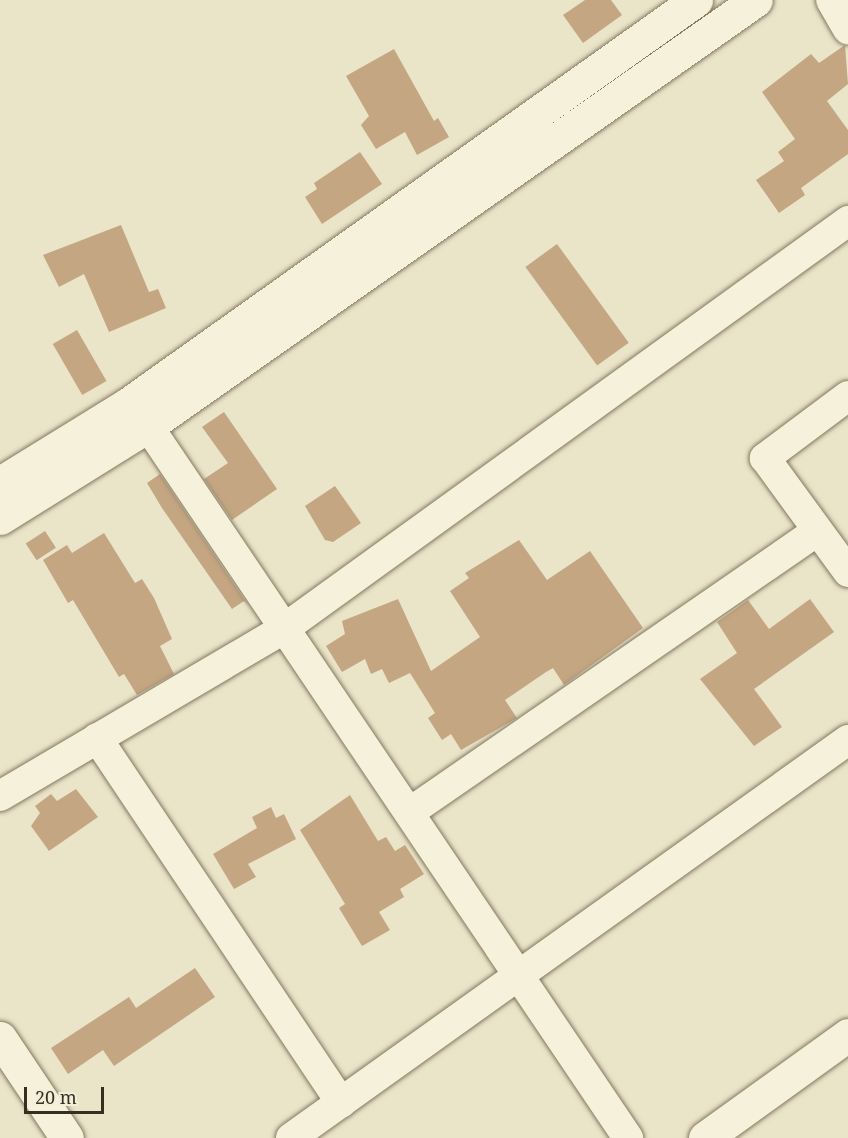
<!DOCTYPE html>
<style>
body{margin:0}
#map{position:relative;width:848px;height:1138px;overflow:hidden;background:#eae4c9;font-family:"Noto Serif",serif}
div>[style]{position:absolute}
.building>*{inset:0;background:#c4a683;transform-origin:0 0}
.roads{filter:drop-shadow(0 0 2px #84785f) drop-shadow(0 0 2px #84785f)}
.minor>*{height:30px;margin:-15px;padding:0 15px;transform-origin:15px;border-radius:15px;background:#f6f1db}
.tertiary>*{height:33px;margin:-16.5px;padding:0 16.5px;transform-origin:16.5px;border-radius:16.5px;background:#f6f1db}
span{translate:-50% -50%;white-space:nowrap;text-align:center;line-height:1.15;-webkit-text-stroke:4.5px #f2eed8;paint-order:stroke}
.scale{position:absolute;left:24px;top:1087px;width:80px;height:27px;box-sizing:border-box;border:3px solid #372e21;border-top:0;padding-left:8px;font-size:18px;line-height:21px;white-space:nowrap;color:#372e21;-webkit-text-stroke:4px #f2eed8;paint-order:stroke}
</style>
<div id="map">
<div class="building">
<i style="clip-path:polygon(585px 0,611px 0,622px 15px,583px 43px,563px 15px)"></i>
<i style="clip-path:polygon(845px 45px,848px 84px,827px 101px,848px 130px,848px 154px,801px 188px,805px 195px,779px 213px,756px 180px,784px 161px,778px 152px,795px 139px,762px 92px,811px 54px,819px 63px)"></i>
<i style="clip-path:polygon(394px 49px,434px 121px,438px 118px,449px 137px,417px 155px,405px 132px,376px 149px,361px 125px,369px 116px,346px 76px)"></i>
<i style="clip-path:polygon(360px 152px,382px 184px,322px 224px,305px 197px,317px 189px,314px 183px)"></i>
<i style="clip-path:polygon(121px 225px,149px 292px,158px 289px,166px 308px,109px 332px,84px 274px,59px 287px,43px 255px)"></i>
<i style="left:557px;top:244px;width:122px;height:39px;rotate:54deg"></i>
<i style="left:77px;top:330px;width:59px;height:28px;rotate:60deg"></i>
<i style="clip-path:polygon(224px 412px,277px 489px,232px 520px,204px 479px,228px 463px,202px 427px)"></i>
<i style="clip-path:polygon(160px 474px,248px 605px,244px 601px,232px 609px,162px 508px,147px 483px)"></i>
<i style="clip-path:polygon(335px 486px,361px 523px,333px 542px,325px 540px,305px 506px)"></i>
<i style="left:45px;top:531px;width:20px;height:23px;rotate:57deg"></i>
<i style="clip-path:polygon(104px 533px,135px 583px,142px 579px,154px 598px,172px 639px,160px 646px,174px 674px,137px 695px,124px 674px,119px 677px,73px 600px,68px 603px,43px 560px,67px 545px,72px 553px)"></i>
<i style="clip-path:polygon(519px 540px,547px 580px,590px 551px,643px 628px,564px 685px,553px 668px,546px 672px,505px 700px,517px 718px,461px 750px,451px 734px,442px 740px,428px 718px,435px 713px,410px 673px,389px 683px,382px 669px,371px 674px,365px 659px,342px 672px,326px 646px,345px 634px,342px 621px,398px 599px,431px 671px,480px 637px,450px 591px,469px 578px,465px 573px)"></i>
<i style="clip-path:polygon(810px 599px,834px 632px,754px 689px,782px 727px,754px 746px,700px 679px,737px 653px,717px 622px,748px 600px,769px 629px)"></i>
<i style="clip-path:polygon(76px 789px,98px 817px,49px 851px,31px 826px,40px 813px,35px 806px,51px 794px,57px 801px)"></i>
<i style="clip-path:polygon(350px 795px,378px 841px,386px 837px,395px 851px,405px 845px,424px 874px,400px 889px,404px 897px,379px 912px,390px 930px,362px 946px,339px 908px,345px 904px,300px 830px)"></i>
<i style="clip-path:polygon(271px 807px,276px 818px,284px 814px,296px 839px,248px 864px,256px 877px,234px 889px,213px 854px,257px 828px,252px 817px)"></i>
<i style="clip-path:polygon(195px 968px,215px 997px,114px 1066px,103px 1050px,68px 1074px,51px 1048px,129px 997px,136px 1008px)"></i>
</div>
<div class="roads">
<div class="minor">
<i style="left:831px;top:0;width:34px;rotate:60deg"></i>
<i style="left:848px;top:396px;width:104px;rotate:143.2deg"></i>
<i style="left:765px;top:458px;width:141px;rotate:53.9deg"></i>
<i style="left:148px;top:426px;width:859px;rotate:56.01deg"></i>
<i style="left:97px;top:738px;width:439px;rotate:56.2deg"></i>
<i style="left:0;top:796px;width:331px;rotate:-30.5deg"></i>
<i style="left:285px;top:628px;width:695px;rotate:-35.86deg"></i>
<i style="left:410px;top:812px;width:495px;rotate:-34.6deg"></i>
<i style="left:291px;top:1138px;width:685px;rotate:-35.55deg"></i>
</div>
<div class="tertiary">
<i style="left:0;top:483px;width:150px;rotate:-31.7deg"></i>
<i style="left:128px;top:404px;width:697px;rotate:-35.42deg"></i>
<i style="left:0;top:518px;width:174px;rotate:-31.9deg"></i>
<i style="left:148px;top:426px;width:742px;rotate:-35.02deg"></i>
<i style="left:0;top:1038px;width:120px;rotate:56.2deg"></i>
<i style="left:705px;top:1138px;width:176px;rotate:-35.8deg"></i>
</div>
</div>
<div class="scale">20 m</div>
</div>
